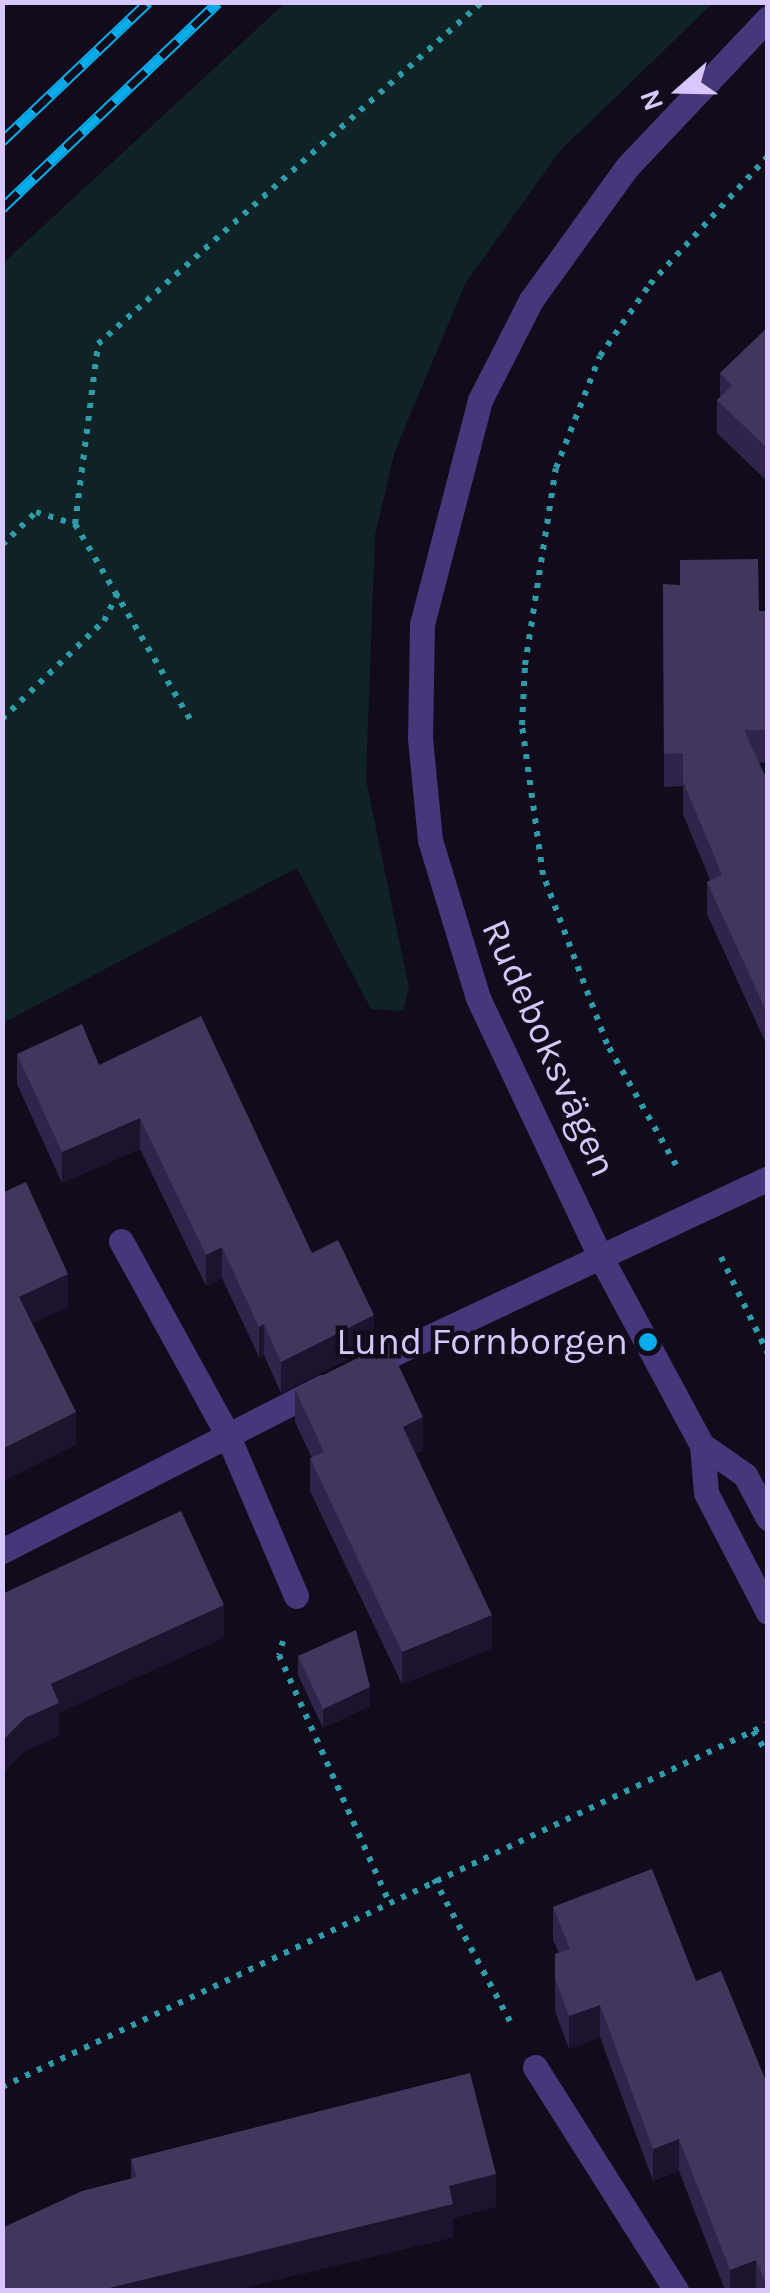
<!DOCTYPE html>
<meta charset="utf-8">
<style>
body{margin:0}
#map{position:relative;width:770px;height:2293px;overflow:hidden;background:#110b1b;font-family:Karla,sans-serif}
div>[style]{position:absolute}
.green>*{inset:0;background:#0f2225}
.path>*{height:6px;margin-top:-3px;transform-origin:0;background:repeating-linear-gradient(90deg,#2f9ca9 0 5px,transparent 0 13px)}
.minor>*{height:25px;margin:-12.5px;padding:0 12.5px;transform-origin:12.5px;border-radius:12.5px;background:#453779}
.rail>*{height:11px;margin-top:-5.5px;transform-origin:0;background:repeating-linear-gradient(90deg,#110b1b 0 22px,#06adea 0 44px);box-sizing:border-box;border-block:2px solid #06adea}
.wall>*{inset:0;background:#31244a}
.shaded-wall>*{inset:0;background:#1d132f}
.building>*{inset:0;background:#43365d}
.dots>*{width:28px;height:28px;translate:-50% -50%;box-sizing:border-box;border:5px solid #110b1b;border-radius:50%}
span{translate:-50% -50%;white-space:nowrap;text-align:center;line-height:1.15;-webkit-text-stroke:9px #110b1b;paint-order:stroke}
.street-label{font-size:38px;color:#d7c7fe}
.poi-label{font-size:38px;color:#d7c7fe}
.right{translate:-100% -50%;text-align:right}
.frame{position:absolute;inset:0;border:5px solid #d7c7fe;pointer-events:none}
.north{position:absolute;left:630px;top:40px;width:100px;height:100px;-webkit-text-stroke:8px #110b1b;paint-order:stroke;rotate:250deg;font-size:28px;font-weight:700;line-height:40px;text-align:center;color:#d7c7fe}
.north::after{content:'';display:block;margin:auto;width:35px;height:45px;background:#d7c7fe;clip-path:polygon(50% 0,100% 100%,50% 72%,0 100%)}
</style>
<div id="map">
<div class="green">
<i style="clip-path:polygon(285px 3px,713px 3px,560px 151px,465px 284px,395px 451px,375px 535px,366px 780px,409px 988px,403px 1011px,371px 1009px,297px 868px,3px 1023px,3px 263px)"></i>
</div>
<div class="path">
<i style="left:75px;top:524px;width:181px;rotate:-82.7deg"></i>
<i style="left:98px;top:344px;width:514px;rotate:-41.69deg"></i>
<i style="left:2px;top:545px;width:47px;rotate:-44.1deg"></i>
<i style="left:36px;top:512px;width:41px;rotate:17.1deg"></i>
<i style="left:75px;top:524px;width:229px;rotate:59.5deg"></i>
<i style="left:2px;top:719px;width:141px;rotate:-43.9deg"></i>
<i style="left:104px;top:621px;width:34px;rotate:-64deg"></i>
<i style="left:676px;top:1165px;width:139px;rotate:-119.7deg"></i>
<i style="left:607px;top:1044px;width:181px;rotate:-110.7deg"></i>
<i style="left:543px;top:875px;width:151px;rotate:-98deg"></i>
<i style="left:522px;top:725px;width:60px;rotate:-87.1deg"></i>
<i style="left:525px;top:665px;width:199px;rotate:-81.1deg"></i>
<i style="left:556px;top:468px;width:120px;rotate:-68.6deg"></i>
<i style="left:600px;top:356px;width:88px;rotate:-55.2deg"></i>
<i style="left:650px;top:284px;width:174px;rotate:-47.3deg"></i>
<i style="left:721px;top:1257px;width:108px;rotate:64.1deg"></i>
<i style="left:283px;top:1641px;width:15px;rotate:106deg"></i>
<i style="left:279px;top:1655px;width:268px;rotate:66deg"></i>
<i style="left:753px;top:1731px;width:27px;rotate:57deg"></i>
<i style="left:434px;top:1879px;width:168px;rotate:61.9deg"></i>
<i style="left:2px;top:2087px;width:848px;rotate:-25.36deg"></i>
</div>
<div class="minor">
<i style="left:768px;top:18px;width:205px;rotate:133.4deg"></i>
<i style="left:627px;top:167px;width:164px;rotate:125.8deg"></i>
<i style="left:531px;top:300px;width:112px;rotate:117deg"></i>
<i style="left:480px;top:400px;width:232px;rotate:104.5deg"></i>
<i style="left:422px;top:625px;width:113px;rotate:91deg"></i>
<i style="left:420px;top:738px;width:102px;rotate:84.4deg"></i>
<i style="left:430px;top:840px;width:165px;rotate:73.1deg"></i>
<i style="left:478px;top:998px;width:283px;rotate:64.7deg"></i>
<i style="left:599px;top:1254px;width:217px;rotate:61.7deg"></i>
<i style="left:702px;top:1445px;width:48px;rotate:85.2deg"></i>
<i style="left:706px;top:1493px;width:134px;rotate:62.5deg"></i>
<i style="left:121px;top:1241px;width:220px;rotate:61.2deg"></i>
<i style="left:227px;top:1434px;width:176px;rotate:66.9deg"></i>
<i style="left:363px;top:1368px;width:447px;rotate:-25.1deg"></i>
<i style="left:702px;top:1445px;width:52px;rotate:34.9deg"></i>
<i style="left:745px;top:1475px;width:49px;rotate:61.9deg"></i>
<i style="left:2px;top:1551px;width:360px;rotate:-27.1deg"></i>
<i style="left:535px;top:2067px;width:264px;rotate:57.7deg"></i>
</div>
<div class="rail">
<i style="left:2px;top:141px;width:202px;rotate:-43.6deg"></i>
<i style="left:2px;top:208px;width:298px;rotate:-43.6deg"></i>
</div>
<div class="wall">
<i style="clip-path:polygon(768px 327px,768px 482px,717px 433px,717px 400px,720px 397px,720px 373px)"></i>
<i style="clip-path:polygon(663px 584px,759px 611px,768px 611px,768px 762px,759px 763px,768px 782px,768px 1048px,707px 914px,707px 882px,710px 880px,683px 814px,683px 786px,664px 787px)"></i>
<i style="clip-path:polygon(17px 1054px,99px 1065px,312px 1253px,374px 1346px,281px 1393px,264px 1355px,259px 1357px,222px 1278px,206px 1286px,140px 1149px,62px 1183px,17px 1084px)"></i>
<i style="clip-path:polygon(295px 1389px,423px 1450px,415px 1454px,492px 1648px,402px 1684px,310px 1491px,310px 1458px,312px 1458px,295px 1422px)"></i>
<i style="clip-path:polygon(298px 1656px,370px 1706px,323px 1728px,298px 1675px)"></i>
<i style="clip-path:polygon(652px 1869px,768px 2290px,725px 2290px,679px 2171px,653px 2181px,600px 2037px,569px 2049px,555px 2011px,555px 1954px,559px 1953px,553px 1940px,553px 1907px)"></i>
<i style="clip-path:polygon(131px 2159px,496px 2207px,453px 2218px,453px 2237px,234px 2290px,2px 2290px,131px 2179px)"></i>
</div>
<div class="shaded-wall">
<i style="clip-path:polygon(140px 1118px,140px 1149px,62px 1183px,62px 1152px)"></i>
<i style="clip-path:polygon(222px 1247px,222px 1278px,206px 1286px,206px 1255px)"></i>
<i style="clip-path:polygon(68px 1274px,68px 1307px,19px 1330px,19px 1297px)"></i>
<i style="clip-path:polygon(374px 1315px,374px 1346px,281px 1393px,281px 1362px)"></i>
<i style="clip-path:polygon(264px 1324px,264px 1355px,259px 1357px,259px 1327px)"></i>
<i style="clip-path:polygon(76px 1412px,76px 1445px,2px 1482px,2px 1449px)"></i>
<i style="clip-path:polygon(423px 1417px,423px 1450px,403px 1460px,403px 1427px)"></i>
<i style="clip-path:polygon(224px 1605px,224px 1638px,59px 1713px,59px 1736px,25px 1751px,2px 1774px,2px 1741px,51px 1684px)"></i>
<i style="clip-path:polygon(492px 1615px,492px 1648px,402px 1684px,402px 1652px)"></i>
<i style="clip-path:polygon(370px 1687px,370px 1706px,323px 1728px,323px 1709px)"></i>
<i style="clip-path:polygon(600px 2005px,600px 2037px,569px 2049px,569px 2016px)"></i>
<i style="clip-path:polygon(679px 2139px,679px 2171px,653px 2181px,653px 2149px)"></i>
<i style="clip-path:polygon(496px 2174px,496px 2207px,453px 2218px,453px 2237px,234px 2290px,101px 2290px,449px 2186px)"></i>
<i style="clip-path:polygon(756px 2260px,756px 2290px,730px 2290px,730px 2270px)"></i>
</div>
<div class="building">
<i style="clip-path:polygon(768px 327px,768px 449px,717px 400px,732px 386px,720px 373px)"></i>
<i style="clip-path:polygon(758px 559px,759px 611px,768px 611px,768px 730px,744px 730px,768px 782px,768px 1015px,707px 882px,722px 875px,683px 781px,683px 753px,664px 754px,663px 584px,680px 585px,680px 560px)"></i>
<i style="clip-path:polygon(201px 1016px,312px 1253px,338px 1240px,374px 1315px,281px 1362px,264px 1324px,259px 1327px,222px 1247px,206px 1255px,140px 1118px,62px 1152px,17px 1054px,82px 1024px,99px 1065px)"></i>
<i style="clip-path:polygon(26px 1182px,68px 1274px,19px 1297px,76px 1412px,2px 1449px,2px 1193px)"></i>
<i style="clip-path:polygon(388px 1343px,423px 1417px,403px 1427px,492px 1615px,402px 1652px,310px 1458px,324px 1452px,295px 1389px)"></i>
<i style="clip-path:polygon(181px 1511px,224px 1605px,51px 1684px,59px 1703px,25px 1718px,2px 1741px,2px 1594px)"></i>
<i style="clip-path:polygon(356px 1630px,370px 1687px,323px 1709px,298px 1656px)"></i>
<i style="clip-path:polygon(652px 1869px,696px 1981px,721px 1971px,768px 2086px,768px 2289px,756px 2260px,730px 2270px,679px 2139px,653px 2149px,600px 2005px,569px 2016px,555px 1978px,555px 1954px,570px 1949px,553px 1907px)"></i>
<i style="clip-path:polygon(470px 2073px,496px 2174px,449px 2186px,453px 2204px,101px 2290px,2px 2290px,2px 2228px,82px 2191px,137px 2177px,131px 2159px)"></i>
</div>
<div class="dots">
<i style="left:648px;top:1342px;background:#06adea"></i>
</div>
<div class="street-label">
<span style="left:549px;top:1048px;rotate:66deg">Rudeboksvägen</span>
</div>
<div class="poi-label">
<span class="right" style="left:628px;top:1342px">Lund Fornborgen</span>
</div>
<div class="frame"></div>
<div class="north">N</div>
</div>
